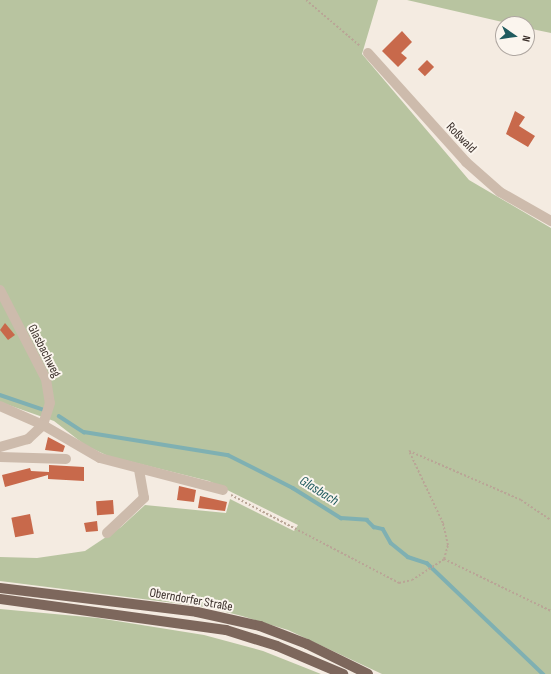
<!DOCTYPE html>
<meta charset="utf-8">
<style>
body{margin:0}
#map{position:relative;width:551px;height:674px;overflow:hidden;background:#f4ebe1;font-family:"Sofia Sans Condensed",sans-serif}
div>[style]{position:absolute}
.green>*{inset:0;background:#b8c4a0}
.stream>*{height:3.5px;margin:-1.75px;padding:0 1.75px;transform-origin:1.75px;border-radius:1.75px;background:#7fb0b2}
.building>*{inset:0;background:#c8694b;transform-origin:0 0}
.path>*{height:2px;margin-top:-1px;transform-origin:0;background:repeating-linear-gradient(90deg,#b9a596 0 2px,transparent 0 4px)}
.minor>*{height:10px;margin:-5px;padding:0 5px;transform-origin:5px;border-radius:5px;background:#cdbbac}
.major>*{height:10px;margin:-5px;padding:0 5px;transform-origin:5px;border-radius:5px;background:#7d675c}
span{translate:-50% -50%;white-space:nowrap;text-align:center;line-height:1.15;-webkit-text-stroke:4px #fbf5ee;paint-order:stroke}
.street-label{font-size:13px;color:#3b302b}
.water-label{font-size:14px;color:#1f5a5e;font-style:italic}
.north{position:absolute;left:495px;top:16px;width:40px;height:40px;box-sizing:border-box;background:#fbf5ee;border:1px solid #aea6a0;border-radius:50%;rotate:103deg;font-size:11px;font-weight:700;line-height:16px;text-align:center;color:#3b302b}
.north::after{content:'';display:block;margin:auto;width:14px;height:18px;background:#1f5a5e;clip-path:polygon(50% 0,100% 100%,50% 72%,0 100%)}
</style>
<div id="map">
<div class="green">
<i style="clip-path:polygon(0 0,378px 0,362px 54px,469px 180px,551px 228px,551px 674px,382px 674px,288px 630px,242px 616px,206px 607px,0 581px,0 557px,37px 558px,85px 551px,121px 527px,145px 505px,226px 513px,230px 499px,294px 531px,298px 525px,209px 481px,108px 456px,85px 445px,54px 421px,0 402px)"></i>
<i style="clip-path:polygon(407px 0,551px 0,551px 33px,527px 28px,527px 24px,511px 24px)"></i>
<i style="clip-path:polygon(0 609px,98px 618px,204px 635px,263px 651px,321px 674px,0 674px)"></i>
</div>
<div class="stream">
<i style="left:0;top:395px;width:46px;rotate:18.8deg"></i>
<i style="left:59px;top:416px;width:30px;rotate:33deg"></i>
<i style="left:84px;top:432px;width:146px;rotate:9.1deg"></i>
<i style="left:228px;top:455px;width:73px;rotate:26.9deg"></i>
<i style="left:293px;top:488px;width:57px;rotate:32deg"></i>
<i style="left:341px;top:518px;width:26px;rotate:4deg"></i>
<i style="left:367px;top:520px;width:10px;rotate:45deg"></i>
<i style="left:374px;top:527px;width:9px;rotate:13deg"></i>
<i style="left:383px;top:529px;width:16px;rotate:60deg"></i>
<i style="left:391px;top:543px;width:22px;rotate:39deg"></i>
<i style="left:408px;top:557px;width:20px;rotate:18deg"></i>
<i style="left:427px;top:563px;width:161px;rotate:43.7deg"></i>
</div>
<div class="building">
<i style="clip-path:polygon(402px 31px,412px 42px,401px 53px,407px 58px,398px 67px,382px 51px)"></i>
<i style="left:427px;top:60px;width:10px;height:13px;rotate:45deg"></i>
<i style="clip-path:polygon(515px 111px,525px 117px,519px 126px,535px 136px,528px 147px,506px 134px)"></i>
<i style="clip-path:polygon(5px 323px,15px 335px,8px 340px,0 330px)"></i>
<i style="clip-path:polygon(48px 437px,65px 446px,63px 452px,45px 450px)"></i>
<i style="clip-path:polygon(49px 465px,84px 467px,84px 481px,48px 479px,48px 475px,5px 487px,2px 475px,30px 468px,31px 471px,49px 472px)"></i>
<i style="clip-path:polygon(179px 486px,196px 490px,194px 502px,177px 500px)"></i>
<i style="clip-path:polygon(200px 496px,227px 502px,225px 511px,198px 508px)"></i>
<i style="left:113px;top:500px;width:14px;height:17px;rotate:86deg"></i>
<i style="left:30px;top:514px;width:20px;height:19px;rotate:79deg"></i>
<i style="clip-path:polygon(97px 521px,98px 531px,86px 532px,84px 523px)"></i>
</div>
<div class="path">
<i style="left:306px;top:0;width:71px;rotate:40.4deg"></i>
<i style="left:231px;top:495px;width:190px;rotate:27.6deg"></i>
<i style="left:399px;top:583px;width:13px;rotate:-13deg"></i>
<i style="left:412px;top:580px;width:38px;rotate:-33deg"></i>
<i style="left:444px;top:559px;width:15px;rotate:-74deg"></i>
<i style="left:448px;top:545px;width:23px;rotate:-103deg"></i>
<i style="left:443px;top:523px;width:80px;rotate:-115.3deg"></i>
<i style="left:409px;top:451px;width:122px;rotate:23.6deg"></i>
<i style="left:521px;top:500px;width:36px;rotate:34deg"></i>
<i style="left:444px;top:559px;width:119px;rotate:25.9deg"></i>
</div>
<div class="minor">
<i style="left:368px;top:53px;width:147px;rotate:48deg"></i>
<i style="left:466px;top:162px;width:45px;rotate:41.4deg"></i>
<i style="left:500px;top:192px;width:59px;rotate:29.6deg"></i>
<i style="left:0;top:290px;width:100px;rotate:62.7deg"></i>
<i style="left:46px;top:379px;width:24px;rotate:81deg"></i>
<i style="left:50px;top:403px;width:23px;rotate:108deg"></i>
<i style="left:43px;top:425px;width:21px;rotate:137deg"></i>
<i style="left:28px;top:439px;width:29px;rotate:164deg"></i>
<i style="left:0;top:406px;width:47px;rotate:23.8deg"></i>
<i style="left:43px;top:425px;width:66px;rotate:30.1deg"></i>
<i style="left:100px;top:458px;width:127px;rotate:14.6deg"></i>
<i style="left:0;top:457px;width:66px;rotate:1.7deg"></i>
<i style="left:107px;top:533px;width:51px;rotate:-43.4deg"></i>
<i style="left:144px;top:498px;width:27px;rotate:-100deg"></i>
</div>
<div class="major">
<i style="left:0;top:588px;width:198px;rotate:6.9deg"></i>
<i style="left:197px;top:612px;width:65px;rotate:12.5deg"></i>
<i style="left:260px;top:626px;width:50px;rotate:21deg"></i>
<i style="left:307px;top:644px;width:68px;rotate:26.2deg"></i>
<i style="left:0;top:599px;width:228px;rotate:7.8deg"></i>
<i style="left:226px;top:630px;width:53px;rotate:17.4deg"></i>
<i style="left:277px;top:646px;width:72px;rotate:23deg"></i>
</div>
<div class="street-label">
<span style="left:461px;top:138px;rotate:46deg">Roßwald</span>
<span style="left:44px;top:351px;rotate:63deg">Glasbachweg</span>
<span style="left:191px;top:600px;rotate:10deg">Oberndorfer Straße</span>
</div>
<div class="water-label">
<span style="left:319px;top:491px;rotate:32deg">Glasbach</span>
</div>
<div class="north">N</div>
</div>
